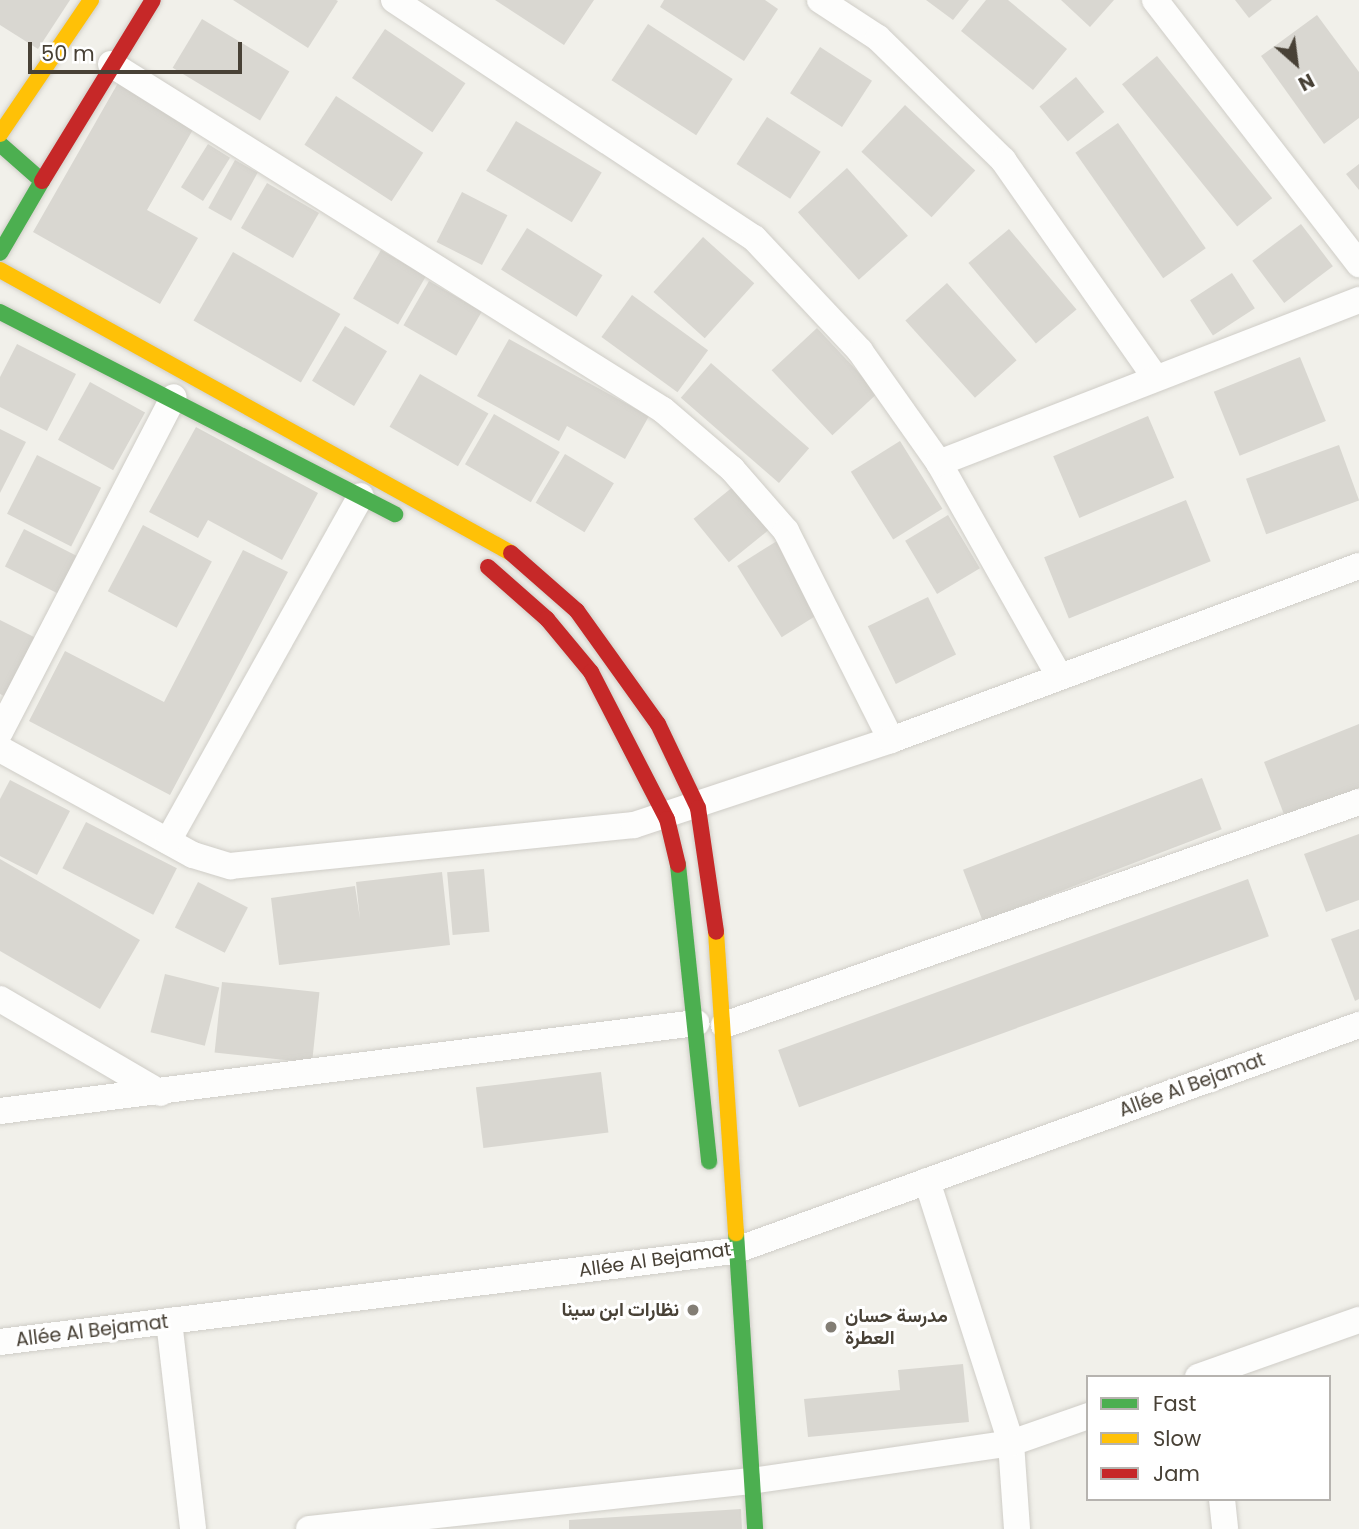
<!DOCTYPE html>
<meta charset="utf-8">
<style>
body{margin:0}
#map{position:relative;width:1359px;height:1529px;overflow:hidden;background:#f1f0ea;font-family:Poppins,Vazirmatn,sans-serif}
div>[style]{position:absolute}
.building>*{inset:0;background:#d9d7d1;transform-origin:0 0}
.roads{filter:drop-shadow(0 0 2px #cfcdc7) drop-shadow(0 0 2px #cfcdc7)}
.street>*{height:26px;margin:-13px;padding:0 13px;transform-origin:13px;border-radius:13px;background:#fdfdfc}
.fast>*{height:16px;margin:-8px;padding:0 8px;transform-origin:8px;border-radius:8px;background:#4caf50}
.slow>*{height:16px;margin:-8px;padding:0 8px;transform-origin:8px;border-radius:8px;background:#ffc107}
.jam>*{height:16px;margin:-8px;padding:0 8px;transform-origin:8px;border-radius:8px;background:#c62828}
.dots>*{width:19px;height:19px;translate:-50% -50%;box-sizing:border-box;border:4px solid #fff;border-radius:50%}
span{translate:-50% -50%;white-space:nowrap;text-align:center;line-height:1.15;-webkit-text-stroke:6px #fff;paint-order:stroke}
.street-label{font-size:19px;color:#484136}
.poi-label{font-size:19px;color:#484136;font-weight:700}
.right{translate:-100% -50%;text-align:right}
.left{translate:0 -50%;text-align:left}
.legend{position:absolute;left:1086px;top:1375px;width:245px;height:126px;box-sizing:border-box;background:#fff;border:2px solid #b6b3af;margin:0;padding:9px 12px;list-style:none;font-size:21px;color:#484136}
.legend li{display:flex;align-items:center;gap:14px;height:35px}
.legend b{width:35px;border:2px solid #b6b3af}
.north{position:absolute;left:1261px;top:28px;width:70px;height:70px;-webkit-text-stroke:5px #fff;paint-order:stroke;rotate:152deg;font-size:19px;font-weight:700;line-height:28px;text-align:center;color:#484136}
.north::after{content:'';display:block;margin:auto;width:24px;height:32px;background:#484136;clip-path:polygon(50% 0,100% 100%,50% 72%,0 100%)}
.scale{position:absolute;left:28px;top:42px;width:214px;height:32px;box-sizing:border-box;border:4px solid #484136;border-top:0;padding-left:9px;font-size:21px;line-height:24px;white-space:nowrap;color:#484136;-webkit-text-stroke:5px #fff;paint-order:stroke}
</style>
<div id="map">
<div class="building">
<i style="clip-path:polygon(0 0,70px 0,38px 49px,0 25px)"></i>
<i style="clip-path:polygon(233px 0,336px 0,338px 1px,308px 48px)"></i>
<i style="clip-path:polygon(495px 0,594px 0,564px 45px)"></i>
<i style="clip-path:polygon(664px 0,765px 0,778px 9px,744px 61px,660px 7px)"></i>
<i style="clip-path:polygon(926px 0,969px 0,953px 20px)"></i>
<i style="clip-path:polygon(986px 0,1008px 0,1067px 49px,1033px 90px,961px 31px)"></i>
<i style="clip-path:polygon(1061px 0,1114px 0,1090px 27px)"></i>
<i style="clip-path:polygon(1235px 0,1272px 0,1249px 18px)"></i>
<i style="clip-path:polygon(1317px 15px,1359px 72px,1359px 118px,1324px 144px,1261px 56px)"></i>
<i style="left:202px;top:19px;width:102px;height:57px;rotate:31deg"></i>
<i style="left:648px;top:24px;width:101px;height:67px;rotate:33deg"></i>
<i style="left:385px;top:29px;width:97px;height:59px;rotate:34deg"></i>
<i style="left:820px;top:47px;width:62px;height:55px;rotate:33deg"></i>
<i style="left:1157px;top:56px;width:183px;height:45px;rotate:51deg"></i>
<i style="left:1076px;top:77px;width:45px;height:47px;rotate:51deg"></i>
<i style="clip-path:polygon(118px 83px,195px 126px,147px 210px,198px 238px,160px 304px,33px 232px)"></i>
<i style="left:336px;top:96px;width:104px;height:58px;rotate:33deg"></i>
<i style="left:905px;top:105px;width:96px;height:64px;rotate:43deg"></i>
<i style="left:767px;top:117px;width:64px;height:56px;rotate:33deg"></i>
<i style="left:516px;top:121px;width:100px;height:58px;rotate:31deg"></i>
<i style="left:1118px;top:123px;width:153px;height:52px;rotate:55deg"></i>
<i style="left:208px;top:144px;width:26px;height:51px;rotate:32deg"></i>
<i style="left:235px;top:160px;width:26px;height:55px;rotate:29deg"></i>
<i style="clip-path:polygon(1359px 164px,1359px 190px,1346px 174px)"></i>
<i style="left:847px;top:168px;width:91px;height:66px;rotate:48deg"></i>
<i style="left:267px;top:183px;width:60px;height:52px;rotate:30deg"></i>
<i style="left:462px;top:192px;width:51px;height:56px;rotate:27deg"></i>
<i style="left:1301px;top:224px;width:53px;height:61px;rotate:53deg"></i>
<i style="left:527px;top:228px;width:89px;height:49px;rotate:32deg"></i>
<i style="left:1009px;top:229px;width:105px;height:53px;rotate:50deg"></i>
<i style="left:703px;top:237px;width:69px;height:74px;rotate:42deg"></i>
<i style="left:381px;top:250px;width:52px;height:56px;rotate:30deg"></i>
<i style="left:233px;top:252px;width:124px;height:79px;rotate:30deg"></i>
<i style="left:1232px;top:273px;width:42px;height:50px;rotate:57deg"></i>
<i style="left:429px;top:281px;width:61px;height:51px;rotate:30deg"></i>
<i style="left:947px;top:283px;width:104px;height:56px;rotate:48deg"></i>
<i style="left:632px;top:295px;width:94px;height:52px;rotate:36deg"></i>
<i style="left:345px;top:326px;width:49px;height:64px;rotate:31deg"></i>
<i style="left:817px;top:328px;width:89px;height:62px;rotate:47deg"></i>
<i style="clip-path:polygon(509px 339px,649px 416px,625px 459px,567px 426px,559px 441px,477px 396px)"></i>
<i style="clip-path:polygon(17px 344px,76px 374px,47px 431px,0 407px,0 377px)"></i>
<i style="left:1300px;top:357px;width:69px;height:93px;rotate:68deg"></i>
<i style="left:711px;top:363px;width:130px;height:46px;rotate:41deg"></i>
<i style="left:420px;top:374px;width:79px;height:61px;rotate:30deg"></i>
<i style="left:90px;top:382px;width:63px;height:66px;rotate:29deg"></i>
<i style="left:494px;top:414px;width:76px;height:58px;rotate:30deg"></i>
<i style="left:1148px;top:416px;width:67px;height:103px;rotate:67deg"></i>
<i style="clip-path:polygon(196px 427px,318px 493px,282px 560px,208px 520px,198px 538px,149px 512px)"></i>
<i style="clip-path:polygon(0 429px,26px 442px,0 493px)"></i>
<i style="left:900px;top:441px;width:80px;height:58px;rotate:58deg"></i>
<i style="left:1339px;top:445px;width:59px;height:99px;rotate:70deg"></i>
<i style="left:565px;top:454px;width:57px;height:57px;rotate:31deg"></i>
<i style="left:37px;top:455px;width:72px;height:66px;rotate:27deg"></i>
<i style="left:734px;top:486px;width:56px;height:52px;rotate:51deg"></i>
<i style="left:1186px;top:500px;width:66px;height:153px;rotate:68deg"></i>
<i style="left:948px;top:515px;width:62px;height:50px;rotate:59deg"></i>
<i style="left:143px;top:525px;width:78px;height:75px;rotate:28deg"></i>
<i style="left:24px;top:529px;width:66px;height:42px;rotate:27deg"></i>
<i style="left:777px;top:541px;width:84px;height:47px;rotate:58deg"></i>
<i style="clip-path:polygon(243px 550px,288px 572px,170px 795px,29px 721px,65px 651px,164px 702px)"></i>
<i style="left:928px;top:597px;width:64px;height:67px;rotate:64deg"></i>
<i style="clip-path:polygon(0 620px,38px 639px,8px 698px,0 694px)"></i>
<i style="clip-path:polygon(1359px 724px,1359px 788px,1285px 817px,1264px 762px)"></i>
<i style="left:1202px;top:778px;width:55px;height:256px;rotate:69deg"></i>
<i style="clip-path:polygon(10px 780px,70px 811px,37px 875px,0 856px,0 799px)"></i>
<i style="left:86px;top:822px;width:102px;height:52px;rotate:27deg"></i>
<i style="clip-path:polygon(1359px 834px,1359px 900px,1326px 912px,1304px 854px)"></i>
<i style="clip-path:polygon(0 859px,140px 940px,100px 1009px,0 951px)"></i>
<i style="left:484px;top:869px;width:63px;height:37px;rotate:85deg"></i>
<i style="clip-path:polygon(442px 872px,450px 945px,279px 965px,271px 898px,355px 886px,360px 919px,356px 882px)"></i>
<i style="left:1248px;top:879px;width:61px;height:500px;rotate:70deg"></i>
<i style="left:198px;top:882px;width:56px;height:51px;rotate:27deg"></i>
<i style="clip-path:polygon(1359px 929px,1359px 999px,1355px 1001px,1331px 939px)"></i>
<i style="left:165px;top:974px;width:56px;height:60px;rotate:14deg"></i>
<i style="left:222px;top:982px;width:98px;height:71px;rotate:6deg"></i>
<i style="left:601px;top:1072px;width:61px;height:126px;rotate:83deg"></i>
<i style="clip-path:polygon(963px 1364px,969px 1422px,808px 1437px,804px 1399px,900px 1390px,898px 1370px)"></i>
<i style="clip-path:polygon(741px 1509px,742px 1529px,569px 1529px,569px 1520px)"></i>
</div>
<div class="roads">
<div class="street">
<i style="left:394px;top:0;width:432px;rotate:33.5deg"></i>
<i style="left:754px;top:238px;width:155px;rotate:46.8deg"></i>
<i style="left:860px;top:351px;width:137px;rotate:54.8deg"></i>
<i style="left:939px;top:463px;width:244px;rotate:60.6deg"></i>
<i style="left:820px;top:0;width:69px;rotate:33.2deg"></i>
<i style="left:878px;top:38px;width:175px;rotate:44.3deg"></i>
<i style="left:1003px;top:160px;width:265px;rotate:55deg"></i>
<i style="left:1155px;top:0;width:334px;rotate:52.3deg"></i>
<i style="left:111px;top:64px;width:651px;rotate:32.08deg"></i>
<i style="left:663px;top:410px;width:91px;rotate:40.5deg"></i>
<i style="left:732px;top:469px;width:82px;rotate:48.9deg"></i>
<i style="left:786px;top:531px;width:234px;rotate:63.3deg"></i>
<i style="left:939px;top:463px;width:451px;rotate:-21.2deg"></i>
<i style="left:0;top:732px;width:377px;rotate:-62.6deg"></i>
<i style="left:0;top:749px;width:220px;rotate:28.8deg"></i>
<i style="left:193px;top:855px;width:39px;rotate:17deg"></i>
<i style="left:230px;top:866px;width:406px;rotate:-5.8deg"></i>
<i style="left:634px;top:825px;width:271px;rotate:-18.3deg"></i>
<i style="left:891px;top:740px;width:499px;rotate:-20.4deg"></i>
<i style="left:168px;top:841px;width:395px;rotate:-60.8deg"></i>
<i style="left:0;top:999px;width:186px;rotate:30.3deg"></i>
<i style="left:724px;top:1025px;width:673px;rotate:-19.35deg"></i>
<i style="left:0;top:1111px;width:702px;rotate:-7.21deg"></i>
<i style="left:927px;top:1181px;width:275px;rotate:72.2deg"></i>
<i style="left:1011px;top:1443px;width:86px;rotate:86deg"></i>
<i style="left:169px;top:1321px;width:209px;rotate:83.4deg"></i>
<i style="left:0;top:1342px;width:740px;rotate:-7.07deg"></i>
<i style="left:734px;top:1251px;width:665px;rotate:-19.88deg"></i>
<i style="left:1198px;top:1377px;width:171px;rotate:-19.5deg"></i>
<i style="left:1222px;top:1499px;width:30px;rotate:84deg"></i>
<i style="left:309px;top:1529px;width:445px;rotate:-6.2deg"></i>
<i style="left:751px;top:1481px;width:263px;rotate:-8.3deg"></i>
<i style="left:1011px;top:1443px;width:82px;rotate:-19.3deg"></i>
</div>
<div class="fast">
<i style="left:0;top:144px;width:56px;rotate:41.4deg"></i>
<i style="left:42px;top:181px;width:83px;rotate:120.3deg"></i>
<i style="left:0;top:312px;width:444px;rotate:27.1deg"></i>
<i style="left:678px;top:865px;width:298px;rotate:84deg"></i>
<i style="left:736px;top:1233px;width:297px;rotate:86.3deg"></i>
</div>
<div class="slow">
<i style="left:0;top:134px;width:162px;rotate:-55.8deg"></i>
<i style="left:0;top:270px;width:584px;rotate:28.98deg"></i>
<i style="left:716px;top:932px;width:302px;rotate:86.2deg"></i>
</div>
<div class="jam">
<i style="left:42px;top:181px;width:212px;rotate:-58.5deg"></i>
<i style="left:511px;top:553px;width:88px;rotate:41.3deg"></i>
<i style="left:577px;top:611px;width:139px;rotate:54.4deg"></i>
<i style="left:658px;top:724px;width:93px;rotate:64.5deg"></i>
<i style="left:698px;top:808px;width:125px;rotate:81.7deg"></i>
<i style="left:488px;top:567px;width:79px;rotate:41.4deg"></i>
<i style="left:547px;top:619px;width:69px;rotate:50.3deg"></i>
<i style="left:591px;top:672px;width:165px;rotate:62.7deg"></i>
<i style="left:667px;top:819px;width:47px;rotate:76.6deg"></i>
</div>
</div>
<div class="dots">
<i style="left:693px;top:1310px;background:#837e75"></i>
<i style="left:831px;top:1327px;background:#837e75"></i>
</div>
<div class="street-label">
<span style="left:1192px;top:1085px;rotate:-20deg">Allée Al Bejamat</span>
<span style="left:655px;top:1260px;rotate:-8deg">Allée Al Bejamat</span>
<span style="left:92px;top:1331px;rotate:-7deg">Allée Al Bejamat</span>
</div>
<div class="poi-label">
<span class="right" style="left:679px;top:1310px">نظارات ابن سينا</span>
<span class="left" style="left:845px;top:1327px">مدرسة حسان<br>العطرة</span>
</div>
<ul class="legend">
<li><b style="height:9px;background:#4caf50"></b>Fast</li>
<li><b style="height:9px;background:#ffc107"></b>Slow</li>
<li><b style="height:9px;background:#c62828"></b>Jam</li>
</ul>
<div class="north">N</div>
<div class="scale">50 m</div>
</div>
